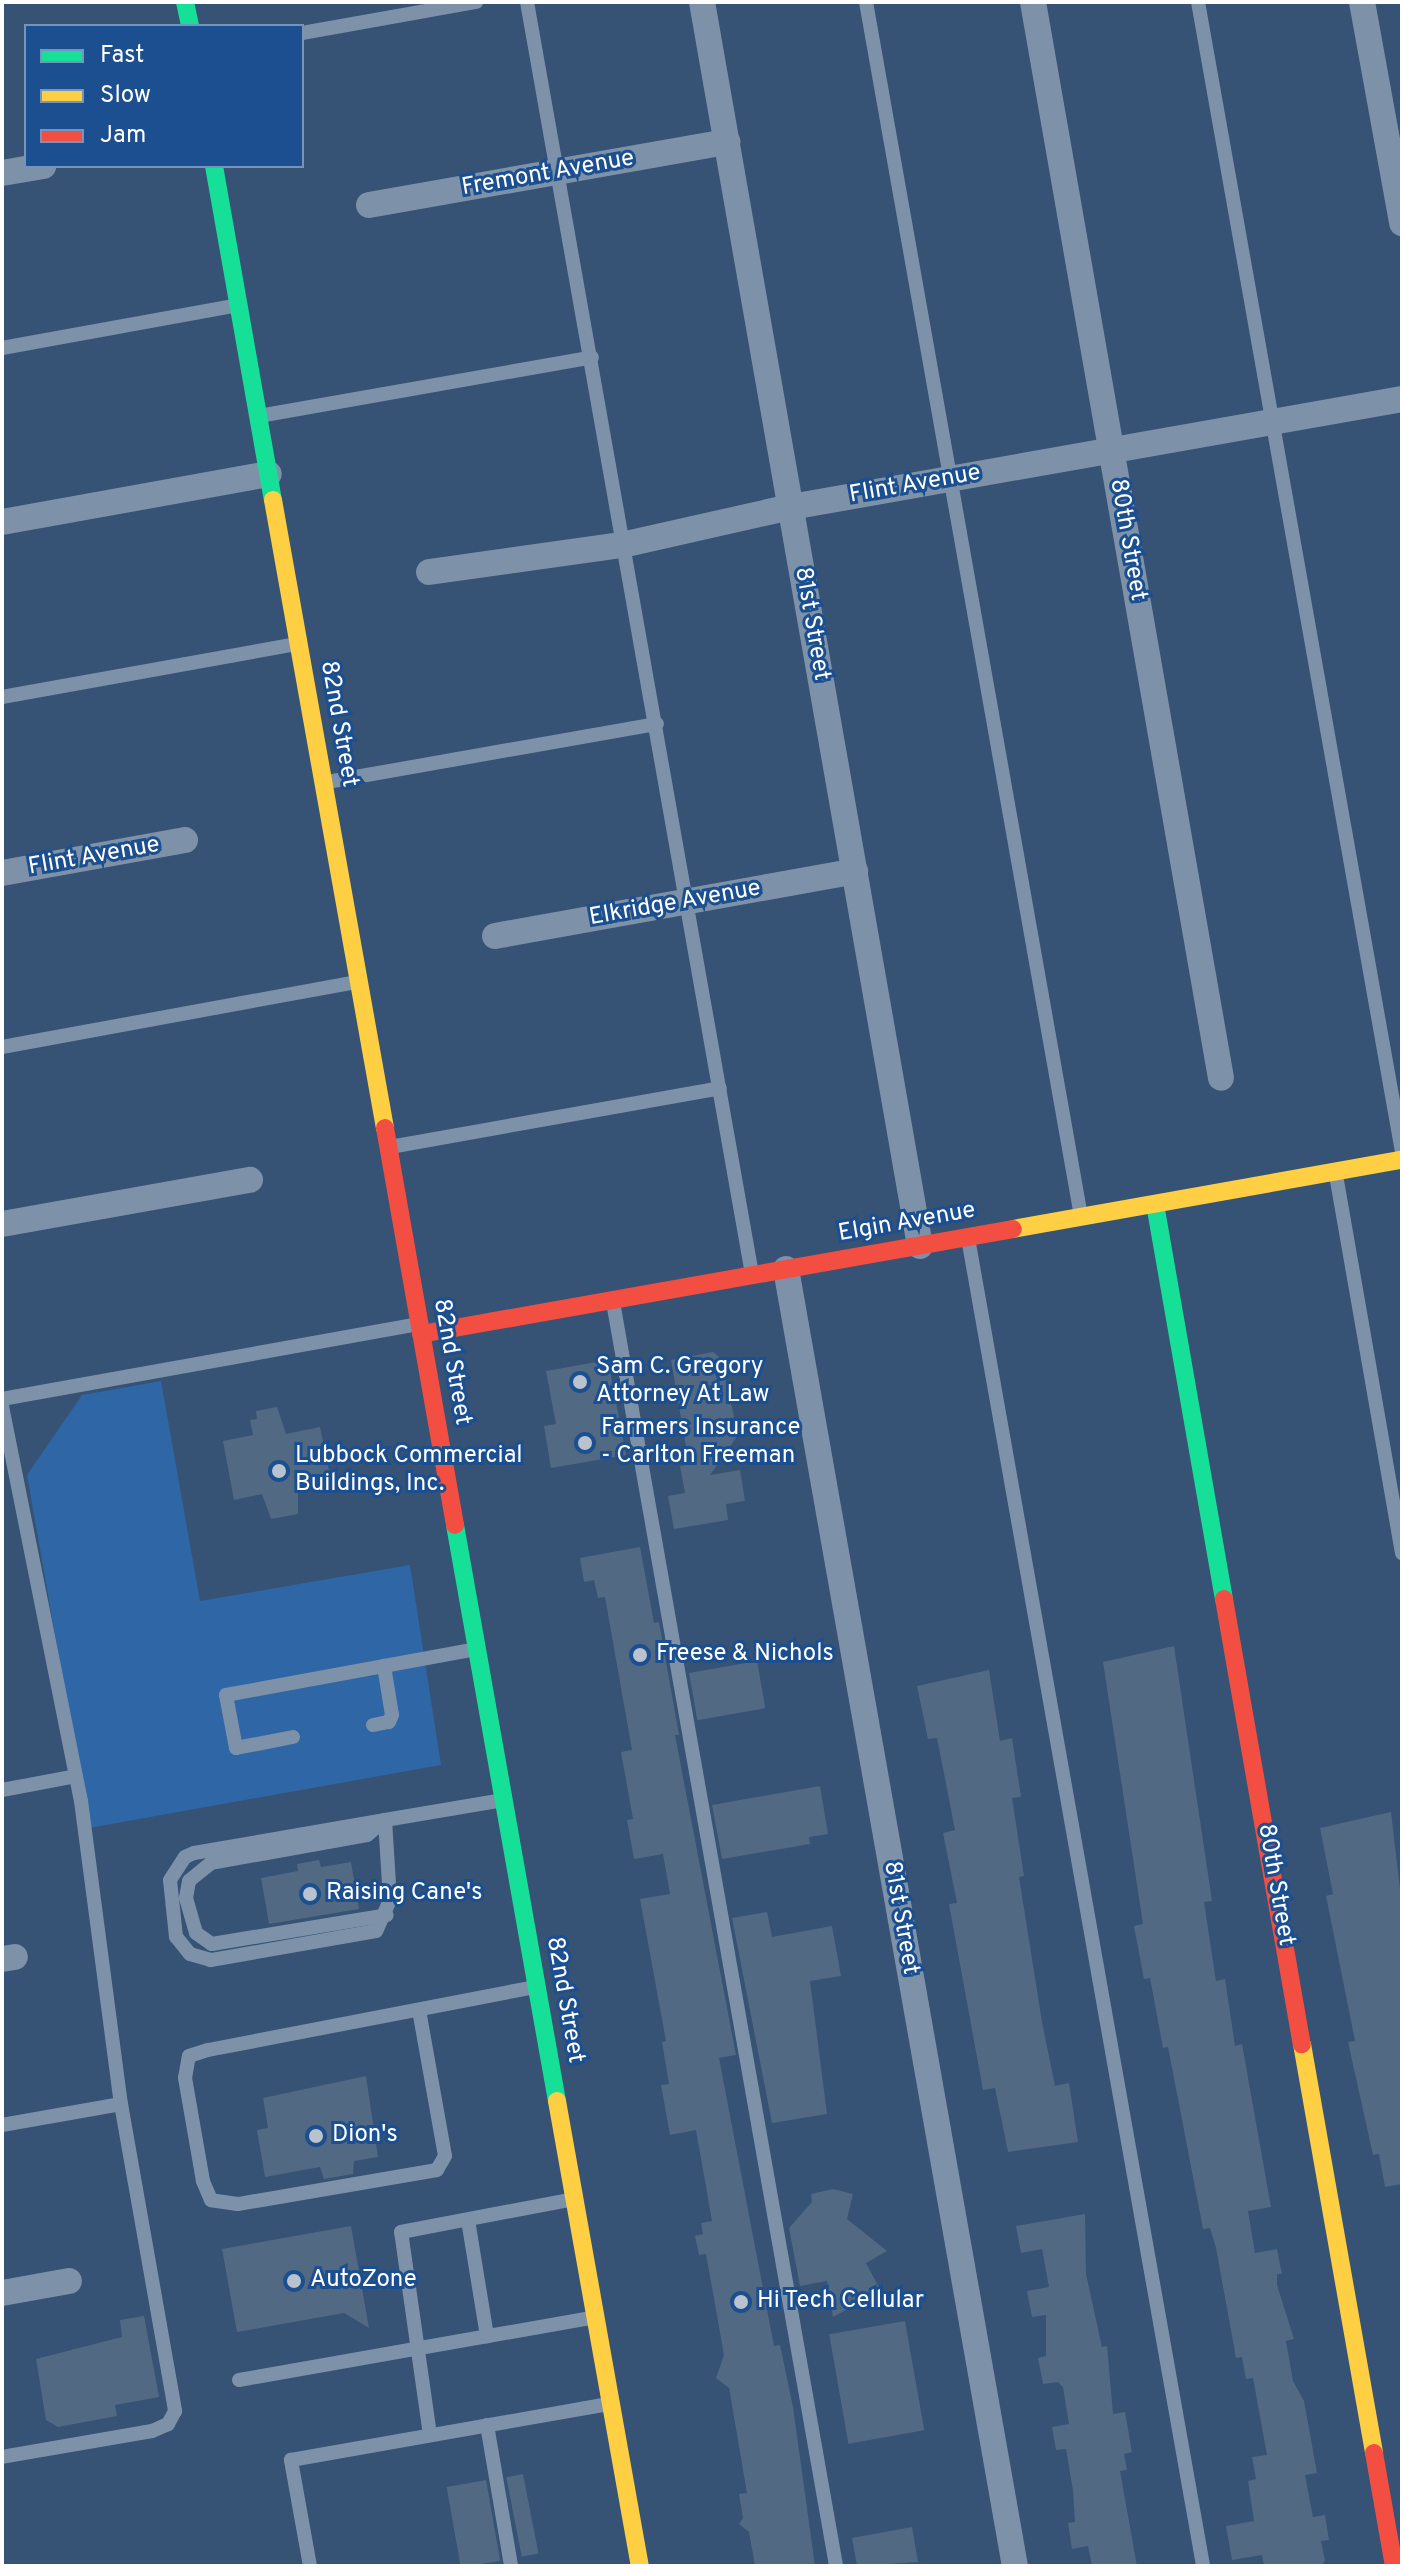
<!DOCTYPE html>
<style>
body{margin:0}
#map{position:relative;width:1404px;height:2568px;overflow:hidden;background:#365274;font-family:Overpass,sans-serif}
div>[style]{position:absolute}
.green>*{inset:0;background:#2f66a5}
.building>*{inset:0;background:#526984;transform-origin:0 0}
.lane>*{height:14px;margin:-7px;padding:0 7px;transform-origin:7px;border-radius:7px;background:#7d92a8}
.street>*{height:26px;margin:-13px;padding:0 13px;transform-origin:13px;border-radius:13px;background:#7d92a8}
.fast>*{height:18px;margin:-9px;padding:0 9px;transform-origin:9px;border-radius:9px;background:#16e098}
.slow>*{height:18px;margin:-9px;padding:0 9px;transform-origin:9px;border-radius:9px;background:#ffcf43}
.jam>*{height:18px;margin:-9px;padding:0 9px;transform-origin:9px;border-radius:9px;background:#f24e42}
.dots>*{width:22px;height:22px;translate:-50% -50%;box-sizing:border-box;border:4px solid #1b4f8f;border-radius:50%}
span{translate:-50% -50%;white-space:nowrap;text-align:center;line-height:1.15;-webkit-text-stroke:6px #1b4f8f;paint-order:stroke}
.street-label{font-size:24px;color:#fff}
.poi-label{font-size:24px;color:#fff}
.left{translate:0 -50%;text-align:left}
.frame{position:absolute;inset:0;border:4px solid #fff;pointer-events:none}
.legend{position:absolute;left:24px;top:24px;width:280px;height:144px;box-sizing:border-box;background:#1b4f8f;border:2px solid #7695bc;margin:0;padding:10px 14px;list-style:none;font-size:24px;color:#fff}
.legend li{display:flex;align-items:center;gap:16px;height:40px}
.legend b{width:40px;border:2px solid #7695bc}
</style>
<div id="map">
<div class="green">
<i style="clip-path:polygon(161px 1381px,200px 1601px,410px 1565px,441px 1765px,89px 1828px,27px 1475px,82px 1395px)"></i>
</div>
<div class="building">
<i style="clip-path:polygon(713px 1352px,721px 1358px,738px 1435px,710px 1475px,740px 1470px,745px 1501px,726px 1504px,728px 1520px,674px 1529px,668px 1496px,685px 1493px,680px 1466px,689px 1464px,671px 1360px)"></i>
<i style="clip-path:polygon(608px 1360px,626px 1455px,551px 1468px,544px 1426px,556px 1424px,546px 1371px)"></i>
<i style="clip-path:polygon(277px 1407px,286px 1434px,320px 1427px,331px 1480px,298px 1486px,298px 1514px,271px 1519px,262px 1494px,234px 1500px,223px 1441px,253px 1435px,250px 1420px,257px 1419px,256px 1411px)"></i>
<i style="clip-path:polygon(640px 1547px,654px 1623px,659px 1622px,679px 1735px,675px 1735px,736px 2055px,719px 2058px,774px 2346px,780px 2345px,793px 2407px,815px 2566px,755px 2566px,749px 2532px,739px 2524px,743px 2518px,739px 2494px,747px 2493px,729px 2388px,716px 2378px,724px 2355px,706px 2254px,699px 2255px,695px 2236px,703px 2234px,701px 2223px,712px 2221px,696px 2130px,670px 2135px,661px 2085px,669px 2084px,662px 2042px,666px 2041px,640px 1899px,670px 1894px,663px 1854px,634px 1859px,627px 1820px,633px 1819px,621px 1752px,632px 1750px,605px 1597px,598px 1598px,594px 1580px,584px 1582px,580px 1558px)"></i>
<i style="clip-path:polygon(1174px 1646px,1212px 1901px,1204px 1902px,1216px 1981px,1225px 1979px,1235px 2046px,1242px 2044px,1271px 2207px,1248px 2211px,1255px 2253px,1277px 2249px,1282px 2274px,1277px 2274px,1277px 2285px,1294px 2339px,1286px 2341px,1293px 2381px,1304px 2401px,1317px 2473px,1305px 2475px,1313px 2517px,1325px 2515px,1329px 2540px,1321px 2541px,1325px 2561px,1320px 2566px,1264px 2566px,1262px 2555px,1232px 2560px,1226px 2526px,1254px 2521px,1248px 2481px,1256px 2479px,1252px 2457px,1267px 2455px,1253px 2378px,1246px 2379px,1242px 2357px,1236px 2358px,1216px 2248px,1210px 2228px,1203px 2229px,1168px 2047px,1163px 2048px,1150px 1978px,1144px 1979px,1134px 1926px,1143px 1924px,1103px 1662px)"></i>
<i style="left:757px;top:1661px;width:48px;height:69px;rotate:80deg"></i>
<i style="clip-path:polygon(989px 1670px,1000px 1741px,1012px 1738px,1021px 1797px,1012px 1798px,1024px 1876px,1019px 1877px,1042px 2022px,1055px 2086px,1069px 2083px,1078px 2142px,1008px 2152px,995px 2088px,983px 2090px,949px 1904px,957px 1903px,943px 1833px,955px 1830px,937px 1738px,928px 1739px,917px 1686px)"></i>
<i style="clip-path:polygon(820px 1786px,828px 1834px,809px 1837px,810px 1844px,722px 1859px,712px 1805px)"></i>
<i style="clip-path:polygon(1391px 1812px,1402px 1906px,1402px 2184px,1385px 2187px,1379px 2154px,1373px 2155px,1348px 2042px,1355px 2041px,1326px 1896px,1333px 1894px,1320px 1828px)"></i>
<i style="clip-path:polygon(319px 1860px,321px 1867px,351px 1862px,359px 1909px,269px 1924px,261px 1878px,298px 1871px,297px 1864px)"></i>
<i style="clip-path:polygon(767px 1912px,772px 1937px,832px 1926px,841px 1976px,810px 1981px,827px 2114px,772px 2123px,732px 1918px)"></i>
<i style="clip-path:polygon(366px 2076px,378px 2157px,354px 2161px,353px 2174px,324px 2179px,320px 2167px,265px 2177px,257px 2130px,268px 2128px,263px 2098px)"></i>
<i style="clip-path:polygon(833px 2189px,853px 2194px,847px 2219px,887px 2251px,866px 2263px,881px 2291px,833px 2317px,827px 2281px,800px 2286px,789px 2228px,812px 2202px,811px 2194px)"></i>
<i style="clip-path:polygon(1085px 2214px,1086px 2274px,1102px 2347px,1107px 2346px,1113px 2414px,1125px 2412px,1132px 2452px,1124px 2454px,1127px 2470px,1120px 2471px,1137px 2566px,1092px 2566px,1088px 2546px,1072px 2549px,1068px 2523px,1075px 2522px,1073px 2491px,1066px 2449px,1056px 2450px,1052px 2427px,1069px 2424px,1063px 2387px,1058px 2382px,1043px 2384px,1038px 2358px,1046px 2356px,1046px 2315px,1032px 2317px,1027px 2291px,1049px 2287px,1042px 2249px,1021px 2253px,1016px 2226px)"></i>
<i style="clip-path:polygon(351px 2226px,369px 2328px,344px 2313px,237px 2332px,222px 2249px)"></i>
<i style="clip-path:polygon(144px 2316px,159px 2397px,115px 2405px,117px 2416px,58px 2427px,46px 2420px,36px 2359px,122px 2337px,120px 2320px)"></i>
<i style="left:905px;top:2321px;width:111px;height:77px;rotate:80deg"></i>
<i style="left:523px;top:2474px;width:81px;height:17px;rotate:79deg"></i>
<i style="left:486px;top:2480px;width:82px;height:40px;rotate:80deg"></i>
<i style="clip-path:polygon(912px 2527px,918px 2562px,857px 2566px,852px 2538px)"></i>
</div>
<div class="lane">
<i style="left:527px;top:2px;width:1292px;rotate:79.97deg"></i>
<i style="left:866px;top:2px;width:1233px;rotate:79.96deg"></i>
<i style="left:1198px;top:2px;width:1168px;rotate:79.94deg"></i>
<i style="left:302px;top:33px;width:177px;rotate:-10.1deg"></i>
<i style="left:2px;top:348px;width:240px;rotate:-10.3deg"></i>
<i style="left:259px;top:416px;width:338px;rotate:-10deg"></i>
<i style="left:2px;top:697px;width:300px;rotate:-10.2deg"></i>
<i style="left:327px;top:782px;width:335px;rotate:-10deg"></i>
<i style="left:2px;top:1047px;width:360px;rotate:-10.4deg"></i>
<i style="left:390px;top:1147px;width:335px;rotate:-10.1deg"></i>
<i style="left:1336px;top:1175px;width:384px;rotate:80.1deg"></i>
<i style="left:968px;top:1238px;width:1349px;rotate:79.96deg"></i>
<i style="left:613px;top:1302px;width:1284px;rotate:79.99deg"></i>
<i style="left:2px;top:1399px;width:424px;rotate:-10.2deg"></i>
<i style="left:2px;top:1406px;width:403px;rotate:78.7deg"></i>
<i style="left:81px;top:1801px;width:306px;rotate:82.5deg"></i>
<i style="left:121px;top:2104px;width:312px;rotate:80deg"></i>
<i style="left:175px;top:2411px;width:15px;rotate:118deg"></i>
<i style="left:168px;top:2424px;width:17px;rotate:156deg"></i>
<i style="left:152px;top:2431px;width:152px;rotate:170.2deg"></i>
<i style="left:373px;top:1725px;width:16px;rotate:-11deg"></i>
<i style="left:389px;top:1722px;width:8px;rotate:-67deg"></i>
<i style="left:392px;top:1715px;width:50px;rotate:-99.3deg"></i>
<i style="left:293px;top:1737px;width:58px;rotate:169.1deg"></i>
<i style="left:236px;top:1748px;width:54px;rotate:-100.7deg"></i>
<i style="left:226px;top:1695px;width:254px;rotate:-10.4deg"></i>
<i style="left:2px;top:1790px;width:75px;rotate:-10.7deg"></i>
<i style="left:385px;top:1820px;width:80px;rotate:86.4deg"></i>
<i style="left:390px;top:1900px;width:34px;rotate:114deg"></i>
<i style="left:376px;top:1931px;width:168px;rotate:170deg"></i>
<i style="left:211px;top:1960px;width:22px;rotate:-164deg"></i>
<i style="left:190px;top:1954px;width:22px;rotate:-129deg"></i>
<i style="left:176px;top:1937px;width:57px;rotate:-96deg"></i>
<i style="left:170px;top:1880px;width:27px;rotate:-57deg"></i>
<i style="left:185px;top:1857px;width:10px;rotate:-24deg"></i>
<i style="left:194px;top:1853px;width:194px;rotate:-9.8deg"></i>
<i style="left:385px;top:1820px;width:120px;rotate:-9.6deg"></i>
<i style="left:385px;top:1820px;width:23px;rotate:140deg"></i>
<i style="left:367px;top:1835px;width:158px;rotate:169.8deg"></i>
<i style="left:211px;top:1863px;width:28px;rotate:141deg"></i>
<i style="left:189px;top:1881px;width:17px;rotate:100deg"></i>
<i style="left:186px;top:1898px;width:36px;rotate:74deg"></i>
<i style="left:196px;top:1933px;width:19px;rotate:35deg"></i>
<i style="left:212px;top:1944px;width:177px;rotate:-9.4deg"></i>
<i style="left:419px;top:2010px;width:148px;rotate:79.9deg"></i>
<i style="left:445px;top:2156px;width:16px;rotate:120deg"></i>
<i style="left:437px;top:2170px;width:202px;rotate:170.3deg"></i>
<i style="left:238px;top:2204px;width:27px;rotate:-172deg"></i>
<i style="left:211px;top:2200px;width:21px;rotate:-113deg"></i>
<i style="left:203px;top:2181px;width:105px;rotate:-99.9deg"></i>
<i style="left:185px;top:2078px;width:22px;rotate:-80deg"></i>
<i style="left:189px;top:2056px;width:20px;rotate:-18deg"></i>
<i style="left:208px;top:2050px;width:334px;rotate:-10.9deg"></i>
<i style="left:2px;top:2125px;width:121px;rotate:-10deg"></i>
<i style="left:468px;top:2220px;width:118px;rotate:80.7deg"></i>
<i style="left:239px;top:2380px;width:362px;rotate:-10deg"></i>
<i style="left:487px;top:2425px;width:143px;rotate:80.3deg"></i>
<i style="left:430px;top:2435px;width:205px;rotate:-98.1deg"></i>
<i style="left:401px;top:2232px;width:176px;rotate:-10.8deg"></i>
<i style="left:310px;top:2566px;width:108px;rotate:-100.2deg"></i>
<i style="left:291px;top:2460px;width:324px;rotate:-10deg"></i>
</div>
<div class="street">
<i style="left:702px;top:2px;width:1263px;rotate:80.06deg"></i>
<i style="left:1033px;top:2px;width:1092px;rotate:80.09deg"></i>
<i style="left:1362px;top:2px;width:225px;rotate:79.7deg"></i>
<i style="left:2px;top:173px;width:42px;rotate:-9.7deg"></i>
<i style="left:369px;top:205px;width:364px;rotate:-10deg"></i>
<i style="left:2px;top:522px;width:271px;rotate:-10.2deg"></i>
<i style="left:429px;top:572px;width:195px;rotate:-8deg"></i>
<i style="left:622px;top:545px;width:173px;rotate:-12.7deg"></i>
<i style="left:791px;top:507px;width:620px;rotate:-10.02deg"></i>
<i style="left:2px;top:873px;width:186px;rotate:-10.2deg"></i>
<i style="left:495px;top:936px;width:366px;rotate:-10.2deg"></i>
<i style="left:2px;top:1224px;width:252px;rotate:-10.1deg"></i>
<i style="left:786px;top:1269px;width:1317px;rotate:79.99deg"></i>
<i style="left:2px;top:1959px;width:13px;rotate:-9deg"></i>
<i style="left:2px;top:2293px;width:68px;rotate:-10.2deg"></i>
</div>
<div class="fast">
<i style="left:185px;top:2px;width:25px;rotate:78deg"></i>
<i style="left:214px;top:166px;width:339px;rotate:80deg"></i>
<i style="left:1155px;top:1204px;width:401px;rotate:80.1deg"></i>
<i style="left:455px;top:1525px;width:585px;rotate:79.96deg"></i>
</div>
<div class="slow">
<i style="left:273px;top:500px;width:638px;rotate:79.89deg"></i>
<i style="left:1013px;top:1229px;width:395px;rotate:-10.1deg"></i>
<i style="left:1302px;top:2044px;width:415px;rotate:80deg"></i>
<i style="left:557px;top:2101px;width:472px;rotate:79.9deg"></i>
</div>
<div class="jam">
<i style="left:385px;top:1128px;width:403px;rotate:80deg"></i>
<i style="left:421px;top:1334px;width:601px;rotate:-10.06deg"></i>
<i style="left:1224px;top:1599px;width:452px;rotate:80.1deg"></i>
<i style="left:1374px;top:2453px;width:115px;rotate:80deg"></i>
</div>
<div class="dots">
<i style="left:580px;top:1382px;background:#b9c2ce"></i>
<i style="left:585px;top:1443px;background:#b9c2ce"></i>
<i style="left:279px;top:1471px;background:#b9c2ce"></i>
<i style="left:640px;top:1655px;background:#b9c2ce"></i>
<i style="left:310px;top:1894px;background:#b9c2ce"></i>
<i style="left:316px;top:2136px;background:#b9c2ce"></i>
<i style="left:294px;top:2281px;background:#b9c2ce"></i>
<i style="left:741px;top:2302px;background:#b9c2ce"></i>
</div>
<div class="street-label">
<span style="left:548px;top:174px;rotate:-10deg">Fremont Avenue</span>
<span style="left:915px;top:485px;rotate:-10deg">Flint Avenue</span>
<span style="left:1127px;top:540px;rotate:80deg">80th Street</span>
<span style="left:811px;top:624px;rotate:80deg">81st Street</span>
<span style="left:338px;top:724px;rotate:80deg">82nd Street</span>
<span style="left:94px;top:857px;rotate:-10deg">Flint Avenue</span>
<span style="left:675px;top:904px;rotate:-10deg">Elkridge Avenue</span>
<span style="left:907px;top:1223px;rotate:-10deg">Elgin Avenue</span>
<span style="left:451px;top:1362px;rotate:80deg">82nd Street</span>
<span style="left:1275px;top:1885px;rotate:80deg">80th Street</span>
<span style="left:900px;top:1918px;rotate:80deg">81st Street</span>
<span style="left:564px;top:2000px;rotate:80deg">82nd Street</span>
</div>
<div class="poi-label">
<span class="left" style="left:596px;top:1382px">Sam C. Gregory<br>Attorney At Law</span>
<span class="left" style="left:601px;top:1443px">Farmers Insurance<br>- Carlton Freeman</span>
<span class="left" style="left:295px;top:1471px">Lubbock Commercial<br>Buildings, Inc.</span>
<span class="left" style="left:656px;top:1655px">Freese &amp; Nichols</span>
<span class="left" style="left:326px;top:1894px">Raising Cane's</span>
<span class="left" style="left:332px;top:2136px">Dion's</span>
<span class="left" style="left:310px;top:2281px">AutoZone</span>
<span class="left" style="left:757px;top:2302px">Hi Tech Cellular</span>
</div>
<div class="frame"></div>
<ul class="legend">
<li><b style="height:10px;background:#16e098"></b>Fast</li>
<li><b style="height:10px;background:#ffcf43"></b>Slow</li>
<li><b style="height:10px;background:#f24e42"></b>Jam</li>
</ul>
</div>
